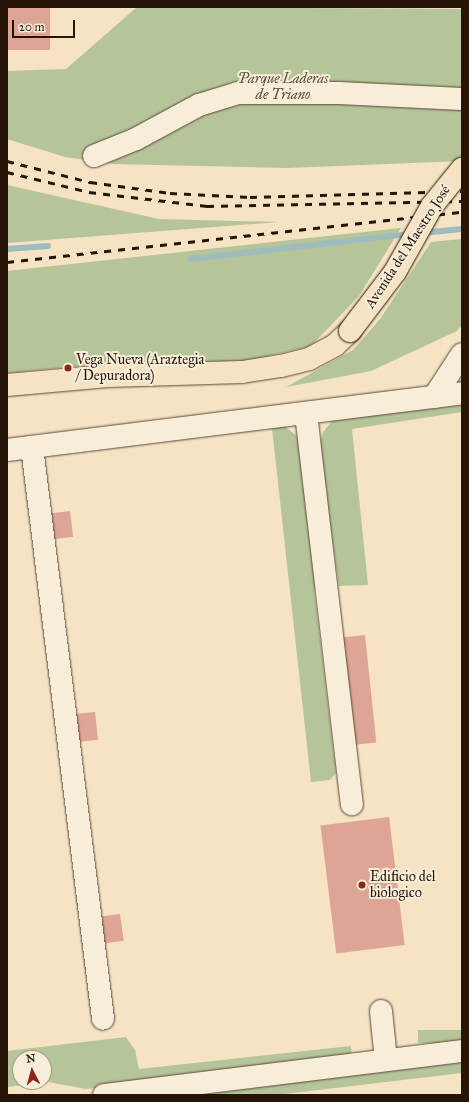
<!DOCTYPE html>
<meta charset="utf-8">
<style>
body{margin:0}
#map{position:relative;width:469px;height:1102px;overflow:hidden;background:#f5e3c4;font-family:"IM FELL Great Primer",serif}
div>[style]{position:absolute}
.green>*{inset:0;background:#b5c599;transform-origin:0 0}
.stream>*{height:6px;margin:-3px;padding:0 3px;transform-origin:3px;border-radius:3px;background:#9fbcbd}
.building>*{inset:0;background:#dea596;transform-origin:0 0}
.roads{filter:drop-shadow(0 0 1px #5a4837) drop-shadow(0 0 1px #5a4837)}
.minor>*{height:22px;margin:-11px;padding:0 11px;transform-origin:11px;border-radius:11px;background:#f8edd9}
.major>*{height:22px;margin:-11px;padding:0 11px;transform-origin:11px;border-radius:11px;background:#f5e3c4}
.rail>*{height:3px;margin-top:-1.5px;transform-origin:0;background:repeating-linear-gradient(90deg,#271408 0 7px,transparent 0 14px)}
.bridges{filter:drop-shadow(0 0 1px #271408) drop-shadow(0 0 1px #271408)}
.major-bridge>*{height:22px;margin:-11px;padding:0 11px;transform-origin:11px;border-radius:11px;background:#f5e3c4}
.dots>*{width:11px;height:11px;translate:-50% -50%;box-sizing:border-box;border:2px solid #f8edd9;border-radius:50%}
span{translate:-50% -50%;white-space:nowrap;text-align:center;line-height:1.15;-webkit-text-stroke:4px #f8edd9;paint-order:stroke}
.park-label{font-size:14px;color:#59523b;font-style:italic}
.street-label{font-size:14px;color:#271408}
.poi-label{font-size:14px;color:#271408}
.left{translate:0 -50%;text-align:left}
.frame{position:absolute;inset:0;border:8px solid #271408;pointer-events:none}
.north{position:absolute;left:12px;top:1050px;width:40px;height:40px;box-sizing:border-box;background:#f8edd9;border:1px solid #a49685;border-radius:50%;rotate:354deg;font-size:11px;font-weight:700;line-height:16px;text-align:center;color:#271408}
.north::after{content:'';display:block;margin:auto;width:14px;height:18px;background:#8f2418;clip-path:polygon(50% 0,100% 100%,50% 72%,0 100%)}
.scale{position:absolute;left:12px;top:20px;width:63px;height:18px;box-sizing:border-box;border:2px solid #271408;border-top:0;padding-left:5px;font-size:12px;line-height:14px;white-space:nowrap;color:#271408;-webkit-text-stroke:3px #f8edd9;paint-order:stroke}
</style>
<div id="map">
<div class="green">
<i style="clip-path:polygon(137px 7px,462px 9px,462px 161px,288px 168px,114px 164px,65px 157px,7px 139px,7px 71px,66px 69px)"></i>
<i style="clip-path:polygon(7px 185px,159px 219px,280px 222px,7px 243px)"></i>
<i style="clip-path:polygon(401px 228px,359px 296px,311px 346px,246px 361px,109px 363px,7px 373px,7px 271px)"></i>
<i style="clip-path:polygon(462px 239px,462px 325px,457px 331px,371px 371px,286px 387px,353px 350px,380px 319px,431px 242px)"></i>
<i style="clip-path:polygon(462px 399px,462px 412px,352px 429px,368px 585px,339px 586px,319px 447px,323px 432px,333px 420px)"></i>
<i style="clip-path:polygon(283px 425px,298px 437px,319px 574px,314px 589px,336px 773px,330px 780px,311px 782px,272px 428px)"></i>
<i style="left:462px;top:1030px;width:13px;height:44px;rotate:90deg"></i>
<i style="clip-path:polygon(evenodd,126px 1037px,135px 1050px,139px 1069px,351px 1046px,352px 1058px,86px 1089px,48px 1082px,7px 1087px,7px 1051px,126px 1037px,20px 1058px,44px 1058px,44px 1082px,20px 1082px,20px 1058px)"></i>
<i style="clip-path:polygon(462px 1059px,462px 1073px,276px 1095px,172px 1095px)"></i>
</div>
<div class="stream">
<i style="left:422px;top:233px;width:40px;rotate:-5.7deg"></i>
<i style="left:7px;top:249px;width:41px;rotate:-4.2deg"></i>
<i style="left:190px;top:259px;width:222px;rotate:-6.5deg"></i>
</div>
<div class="building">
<i style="left:7px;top:7px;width:43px;height:43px"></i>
<i style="left:70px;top:511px;width:26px;height:26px;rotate:83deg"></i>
<i style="left:365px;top:635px;width:108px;height:24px;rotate:84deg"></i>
<i style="left:95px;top:712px;width:28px;height:27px;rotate:84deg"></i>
<i style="left:389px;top:817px;width:129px;height:69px;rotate:83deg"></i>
<i style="left:120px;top:914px;width:27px;height:26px;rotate:82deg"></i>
</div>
<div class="roads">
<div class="minor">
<i style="left:94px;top:156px;width:45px;rotate:-22deg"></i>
<i style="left:136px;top:139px;width:72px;rotate:-28.4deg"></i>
<i style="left:199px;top:105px;width:41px;rotate:-17.1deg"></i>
<i style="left:238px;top:93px;width:101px"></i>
<i style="left:339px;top:93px;width:123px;rotate:2.8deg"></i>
<i style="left:434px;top:397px;width:51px;rotate:-56.9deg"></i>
<i style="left:306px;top:414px;width:393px;rotate:83.3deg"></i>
<i style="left:32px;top:447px;width:576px;rotate:82.92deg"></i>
<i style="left:7px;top:450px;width:459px;rotate:-7.1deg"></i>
<i style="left:381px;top:1011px;width:49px;rotate:84.2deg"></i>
<i style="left:104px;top:1095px;width:361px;rotate:-7deg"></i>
</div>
<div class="major">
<i style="left:7px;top:385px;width:101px;rotate:-5.1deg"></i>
<i style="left:108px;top:376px;width:134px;rotate:-1.7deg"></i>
<i style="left:242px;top:372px;width:39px;rotate:-9deg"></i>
<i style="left:281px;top:366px;width:29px;rotate:-14deg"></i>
<i style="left:309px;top:359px;width:30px;rotate:-28deg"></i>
<i style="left:335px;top:345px;width:21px;rotate:-43deg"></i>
</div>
</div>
<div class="rail">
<i style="left:7px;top:161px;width:86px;rotate:14.2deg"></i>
<i style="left:90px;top:182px;width:81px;rotate:7.8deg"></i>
<i style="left:170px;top:193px;width:80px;rotate:2.9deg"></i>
<i style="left:250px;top:197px;width:212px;rotate:-1.6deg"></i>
<i style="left:7px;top:172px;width:84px;rotate:13.7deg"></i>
<i style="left:89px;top:192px;width:119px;rotate:6.8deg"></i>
<i style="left:207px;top:206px;width:255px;rotate:-1.1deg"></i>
<i style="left:7px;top:262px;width:458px;rotate:-6.3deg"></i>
</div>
<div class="bridges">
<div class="major-bridge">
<i style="left:350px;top:331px;width:74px;rotate:-52.7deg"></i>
<i style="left:395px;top:272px;width:76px;rotate:-60.7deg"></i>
<i style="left:432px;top:206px;width:48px;rotate:-51deg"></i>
</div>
</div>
<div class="dots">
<i style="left:68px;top:368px;background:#8f2418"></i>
<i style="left:362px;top:885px;background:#8f2418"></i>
</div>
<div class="park-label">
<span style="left:283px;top:87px">Parque Laderas<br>de Triano</span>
</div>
<div class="street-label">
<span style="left:408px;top:247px;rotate:-57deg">Avenida del Maestro José</span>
</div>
<div class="poi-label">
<span class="left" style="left:76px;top:368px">Vega Nueva (Araztegia<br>/ Depuradora)</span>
<span class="left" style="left:370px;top:885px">Edificio del<br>biologico</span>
</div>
<div class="frame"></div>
<div class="north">N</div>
<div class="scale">20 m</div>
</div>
